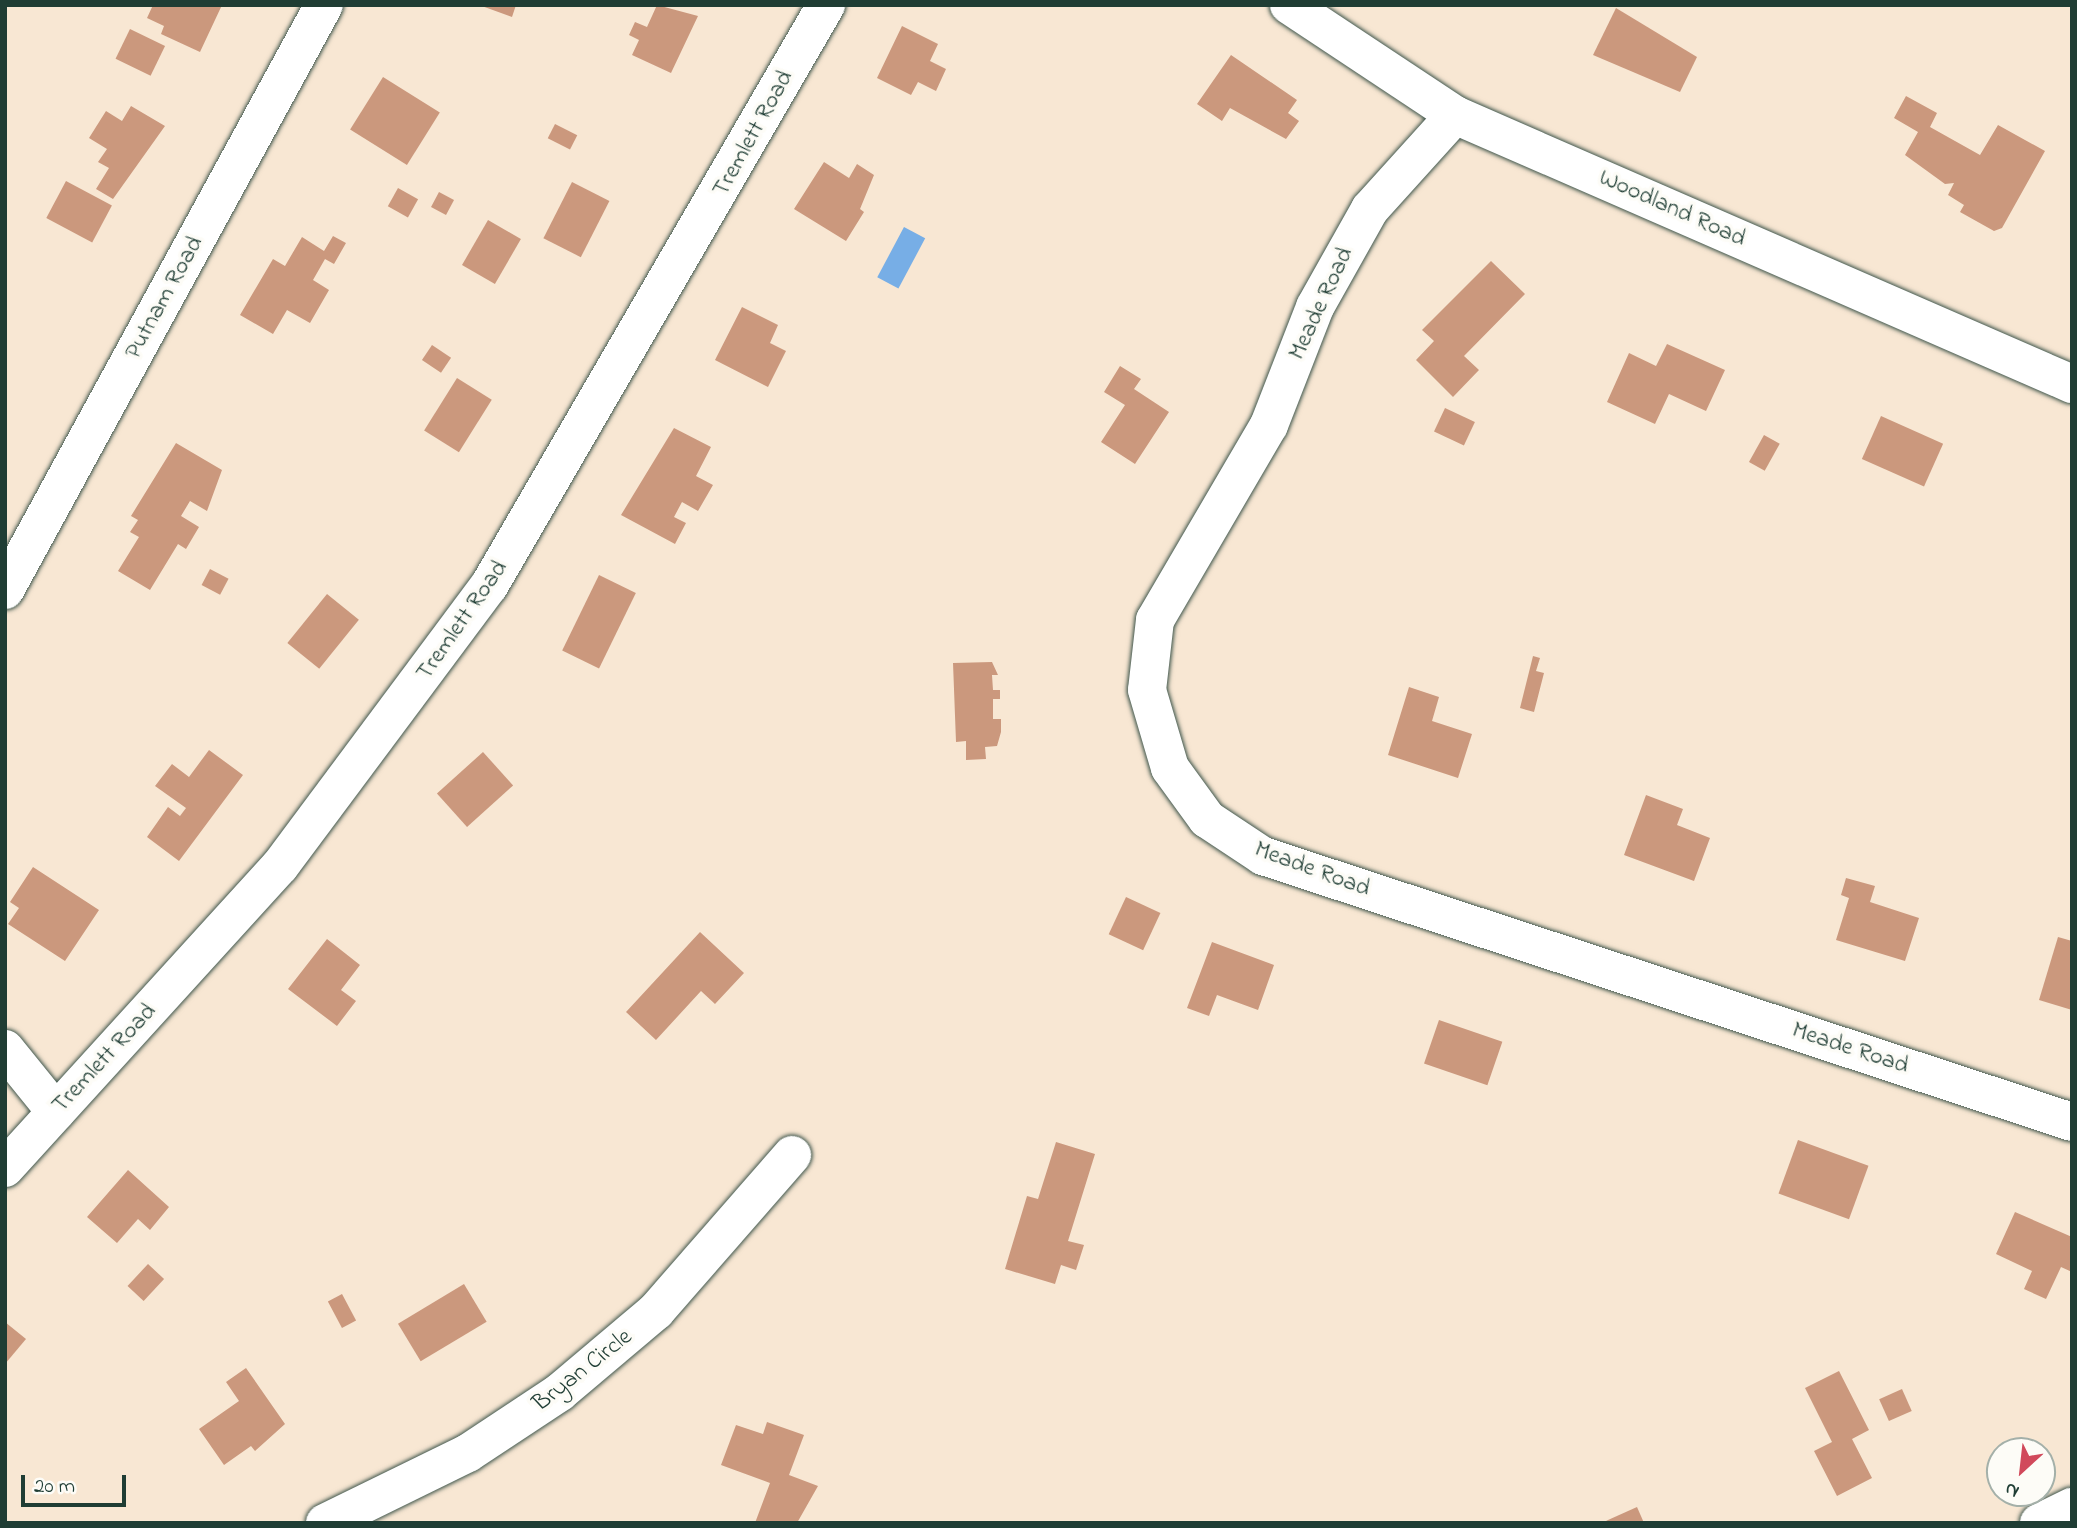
<!DOCTYPE html>
<style>
body{margin:0}
#map{position:relative;width:2077px;height:1528px;overflow:hidden;background:#f8e7d3;font-family:"Indie Flower",sans-serif}
div>[style]{position:absolute}
.water>*{inset:0;background:#77aee6;transform-origin:0 0}
.building>*{inset:0;background:#cb987d;transform-origin:0 0}
.roads{filter:drop-shadow(0 0 2px #40564c) drop-shadow(0 0 2px #40564c)}
.minor>*{height:38px;margin:-19px;padding:0 19px;transform-origin:19px;border-radius:19px;background:#fff}
span{translate:-50% -50%;white-space:nowrap;text-align:center;line-height:1.15;-webkit-text-stroke:7px #fdfcf7;paint-order:stroke}
.street-label{font-size:24px;color:#1f3d34}
.frame{position:absolute;inset:0;border:7px solid #1f3d34;pointer-events:none}
.north{position:absolute;left:1986px;top:1437px;width:70px;height:70px;box-sizing:border-box;background:#fdfcf7;border:2px solid #a4b0a9;border-radius:50%;rotate:207deg;font-size:19px;font-weight:700;line-height:28px;text-align:center;color:#1f3d34}
.north::after{content:'';display:block;margin:auto;width:24px;height:32px;background:#d1495b;clip-path:polygon(50% 0,100% 100%,50% 72%,0 100%)}
.scale{position:absolute;left:21px;top:1475px;width:105px;height:32px;box-sizing:border-box;border:4px solid #1f3d34;border-top:0;padding-left:9px;font-size:21px;line-height:24px;white-space:nowrap;color:#1f3d34;-webkit-text-stroke:5px #fdfcf7;paint-order:stroke}
</style>
<div id="map">
<div class="water">
<i style="left:904px;top:227px;width:24px;height:57px;rotate:28deg"></i>
</div>
<div class="building">
<i style="clip-path:polygon(153px 5px,177px 7px,222px 5px,200px 52px,161px 34px,164px 26px,147px 18px)"></i>
<i style="clip-path:polygon(479px 5px,516px 5px,512px 17px)"></i>
<i style="clip-path:polygon(657px 5px,698px 16px,671px 73px,632px 55px,639px 40px,629px 35px,635px 22px,647px 27px)"></i>
<i style="clip-path:polygon(1616px 8px,1697px 57px,1680px 92px,1593px 55px)"></i>
<i style="clip-path:polygon(902px 26px,938px 44px,930px 61px,946px 69px,936px 91px,918px 82px,911px 95px,877px 78px)"></i>
<i style="left:130px;top:29px;width:39px;height:33px;rotate:26deg"></i>
<i style="clip-path:polygon(1231px 55px,1297px 100px,1288px 113px,1299px 121px,1286px 139px,1230px 108px,1222px 121px,1197px 104px)"></i>
<i style="left:383px;top:77px;width:67px;height:62px;rotate:32deg"></i>
<i style="clip-path:polygon(1906px 96px,1937px 113px,1930px 127px,1980px 155px,1998px 125px,2045px 151px,2002px 228px,1994px 231px,1960px 212px,1964px 205px,1948px 195px,1954px 183px,1945px 184px,1905px 155px,1918px 132px,1894px 118px)"></i>
<i style="clip-path:polygon(131px 106px,165px 126px,113px 199px,96px 189px,109px 168px,98px 162px,107px 149px,89px 138px,106px 111px,122px 121px)"></i>
<i style="left:555px;top:124px;width:25px;height:16px;rotate:27deg"></i>
<i style="clip-path:polygon(824px 162px,849px 178px,857px 164px,874px 175px,860px 209px,864px 212px,846px 241px,794px 209px)"></i>
<i style="left:66px;top:181px;width:52px;height:42px;rotate:28deg"></i>
<i style="left:572px;top:182px;width:42px;height:63px;rotate:27deg"></i>
<i style="left:398px;top:188px;width:23px;height:21px;rotate:29deg"></i>
<i style="left:439px;top:192px;width:17px;height:17px;rotate:28deg"></i>
<i style="left:488px;top:220px;width:38px;height:52px;rotate:30deg"></i>
<i style="clip-path:polygon(333px 236px,346px 243px,334px 264px,325px 259px,313px 280px,329px 290px,310px 323px,287px 310px,273px 334px,240px 315px,273px 259px,285px 266px,302px 237px,324px 251px)"></i>
<i style="clip-path:polygon(1491px 261px,1525px 294px,1464px 356px,1479px 370px,1453px 397px,1416px 360px,1434px 341px,1422px 330px)"></i>
<i style="clip-path:polygon(742px 307px,778px 325px,770px 343px,786px 351px,768px 387px,715px 360px)"></i>
<i style="clip-path:polygon(1667px 344px,1725px 370px,1706px 411px,1669px 394px,1655px 424px,1607px 402px,1629px 353px,1656px 366px)"></i>
<i style="left:432px;top:345px;width:23px;height:18px;rotate:34deg"></i>
<i style="clip-path:polygon(1120px 366px,1141px 379px,1134px 389px,1169px 412px,1135px 464px,1101px 442px,1125px 405px,1104px 392px)"></i>
<i style="left:457px;top:378px;width:41px;height:62px;rotate:32deg"></i>
<i style="left:1445px;top:408px;width:33px;height:26px;rotate:25deg"></i>
<i style="left:1881px;top:416px;width:68px;height:47px;rotate:24deg"></i>
<i style="clip-path:polygon(674px 428px,711px 447px,696px 476px,713px 485px,698px 511px,682px 502px,674px 517px,686px 523px,675px 544px,621px 515px)"></i>
<i style="left:1764px;top:435px;width:18px;height:31px;rotate:29deg"></i>
<i style="clip-path:polygon(176px 443px,222px 470px,207px 511px,190px 501px,181px 516px,199px 527px,186px 549px,178px 544px,150px 590px,118px 571px,139px 537px,130px 532px,138px 520px,131px 516px)"></i>
<i style="left:210px;top:569px;width:21px;height:18px;rotate:28deg"></i>
<i style="left:599px;top:575px;width:41px;height:84px;rotate:26deg"></i>
<i style="left:327px;top:594px;width:41px;height:63px;rotate:39deg"></i>
<i style="clip-path:polygon(1533px 656px,1540px 658px,1536px 671px,1544px 673px,1534px 712px,1520px 708px)"></i>
<i style="clip-path:polygon(992px 662px,998px 675px,992px 675px,993px 690px,1000px 690px,1000px 699px,993px 699px,993px 719px,1001px 719px,1001px 732px,997px 746px,985px 747px,986px 759px,966px 760px,966px 741px,956px 742px,953px 663px)"></i>
<i style="clip-path:polygon(1409px 687px,1439px 697px,1432px 721px,1472px 734px,1458px 778px,1388px 755px)"></i>
<i style="clip-path:polygon(209px 750px,243px 775px,179px 861px,147px 837px,168px 807px,180px 816px,186px 808px,155px 786px,172px 764px,189px 777px)"></i>
<i style="left:483px;top:752px;width:45px;height:62px;rotate:48deg"></i>
<i style="clip-path:polygon(1646px 795px,1683px 809px,1677px 825px,1710px 838px,1694px 881px,1624px 855px)"></i>
<i style="clip-path:polygon(33px 867px,99px 910px,65px 961px,8px 924px,19px 908px,10px 902px)"></i>
<i style="clip-path:polygon(1846px 878px,1875px 886px,1870px 902px,1919px 918px,1905px 961px,1836px 940px,1849px 898px,1841px 895px)"></i>
<i style="left:1126px;top:897px;width:38px;height:41px;rotate:25deg"></i>
<i style="clip-path:polygon(700px 932px,744px 973px,715px 1004px,701px 991px,656px 1040px,626px 1012px)"></i>
<i style="clip-path:polygon(2058px 937px,2072px 941px,2072px 1010px,2039px 1000px)"></i>
<i style="clip-path:polygon(327px 939px,360px 965px,341px 990px,356px 1001px,337px 1026px,288px 989px)"></i>
<i style="clip-path:polygon(1212px 942px,1274px 965px,1258px 1010px,1217px 995px,1209px 1016px,1187px 1008px)"></i>
<i style="left:1439px;top:1020px;width:67px;height:46px;rotate:19deg"></i>
<i style="left:1798px;top:1140px;width:75px;height:57px;rotate:20deg"></i>
<i style="clip-path:polygon(1056px 1142px,1095px 1154px,1068px 1241px,1084px 1245px,1076px 1270px,1061px 1265px,1055px 1284px,1005px 1269px,1027px 1196px,1038px 1199px)"></i>
<i style="clip-path:polygon(128px 1170px,169px 1207px,150px 1230px,138px 1219px,117px 1243px,87px 1217px)"></i>
<i style="clip-path:polygon(2015px 1212px,2072px 1237px,2072px 1272px,2061px 1267px,2046px 1299px,2024px 1289px,2032px 1271px,1996px 1254px)"></i>
<i style="left:148px;top:1264px;width:22px;height:30px;rotate:43deg"></i>
<i style="left:464px;top:1284px;width:44px;height:77px;rotate:59deg"></i>
<i style="left:342px;top:1294px;width:30px;height:16px;rotate:62deg"></i>
<i style="clip-path:polygon(5px 1322px,26px 1339px,5px 1364px)"></i>
<i style="clip-path:polygon(246px 1368px,285px 1424px,255px 1451px,251px 1446px,224px 1465px,199px 1429px,239px 1401px,226px 1382px)"></i>
<i style="clip-path:polygon(1839px 1371px,1869px 1430px,1852px 1439px,1872px 1478px,1837px 1496px,1814px 1451px,1832px 1442px,1805px 1388px)"></i>
<i style="left:1902px;top:1389px;width:24px;height:25px;rotate:66deg"></i>
<i style="clip-path:polygon(767px 1422px,804px 1435px,789px 1475px,818px 1486px,797px 1523px,755px 1523px,770px 1483px,721px 1465px,736px 1425px,763px 1434px)"></i>
<i style="clip-path:polygon(1637px 1507px,1644px 1523px,1602px 1523px,1608px 1520px)"></i>
</div>
<div class="roads">
<div class="minor">
<i style="left:1289px;top:5px;width:199px;rotate:33.5deg"></i>
<i style="left:1455px;top:115px;width:673px;rotate:23.56deg"></i>
<i style="left:1455px;top:115px;width:127px;rotate:132.1deg"></i>
<i style="left:1370px;top:209px;width:112px;rotate:119.3deg"></i>
<i style="left:1315px;top:307px;width:127px;rotate:111.3deg"></i>
<i style="left:1269px;top:425px;width:226px;rotate:120.3deg"></i>
<i style="left:1155px;top:620px;width:70px;rotate:96.5deg"></i>
<i style="left:1147px;top:690px;width:81px;rotate:73.6deg"></i>
<i style="left:1170px;top:768px;width:63px;rotate:54deg"></i>
<i style="left:1207px;top:819px;width:67px;rotate:33.5deg"></i>
<i style="left:1263px;top:856px;width:852px;rotate:18.2deg"></i>
<i style="left:5px;top:590px;width:666px;rotate:-61.4deg"></i>
<i style="left:5px;top:1049px;width:81px;rotate:51deg"></i>
<i style="left:5px;top:1168px;width:408px;rotate:-47.7deg"></i>
<i style="left:280px;top:866px;width:349px;rotate:-53.3deg"></i>
<i style="left:489px;top:586px;width:672px;rotate:-59.88deg"></i>
<i style="left:325px;top:1523px;width:159px;rotate:-26.1deg"></i>
<i style="left:468px;top:1453px;width:110px;rotate:-33.5deg"></i>
<i style="left:560px;top:1392px;width:126px;rotate:-40.2deg"></i>
<i style="left:656px;top:1311px;width:207px;rotate:-48.9deg"></i>
<i style="left:2039px;top:1523px;width:37px;rotate:-26deg"></i>
</div>
</div>
<div class="street-label">
<span style="left:754px;top:134px;rotate:-61deg">Tremlett Road</span>
<span style="left:1672px;top:209px;rotate:24deg">Woodland Road</span>
<span style="left:165px;top:298px;rotate:-61deg">Putnam Road</span>
<span style="left:1322px;top:304px;rotate:-65deg">Meade Road</span>
<span style="left:463px;top:621px;rotate:-55deg">Tremlett Road</span>
<span style="left:1312px;top:870px;rotate:20deg">Meade Road</span>
<span style="left:1850px;top:1049px;rotate:18deg">Meade Road</span>
<span style="left:105px;top:1059px;rotate:-47deg">Tremlett Road</span>
<span style="left:583px;top:1371px;rotate:-38deg">Bryan Circle</span>
</div>
<div class="frame"></div>
<div class="north">N</div>
<div class="scale">20 m</div>
</div>
